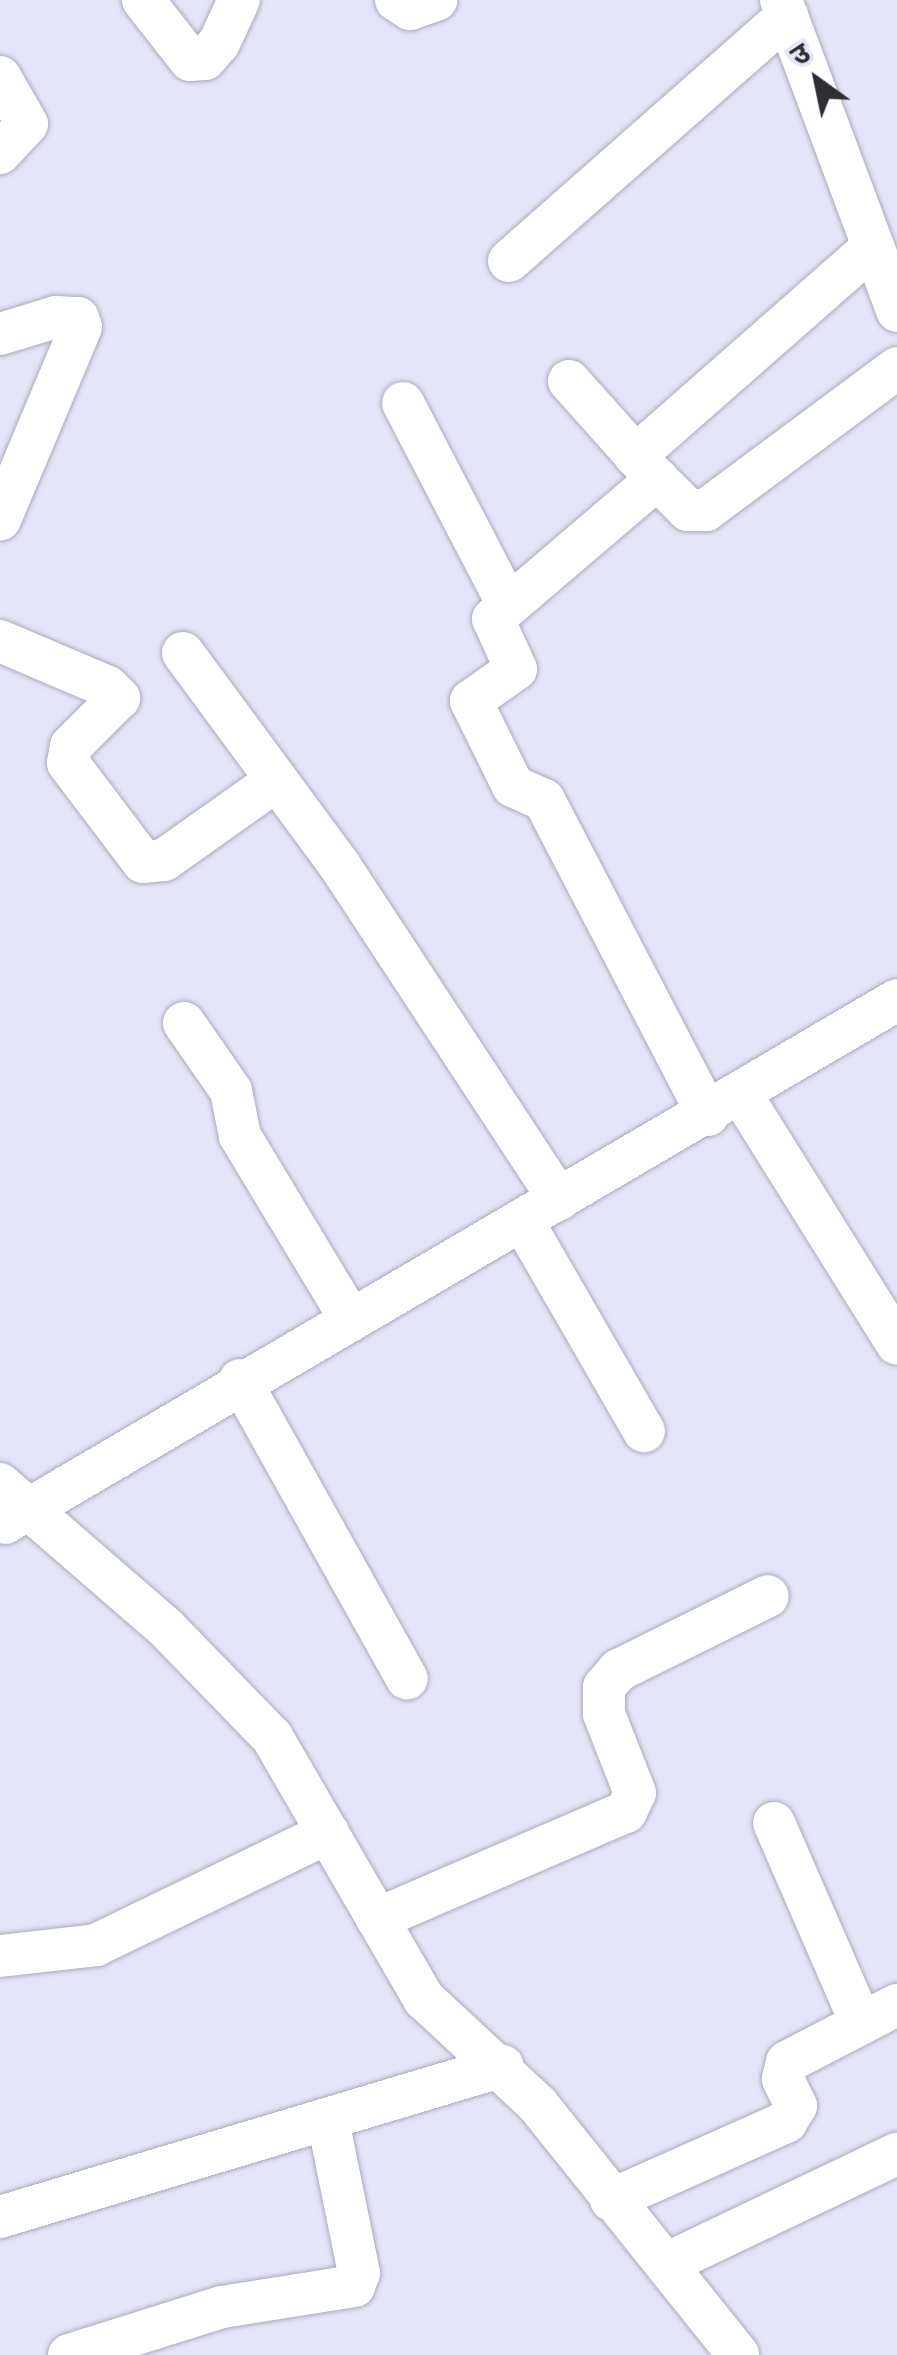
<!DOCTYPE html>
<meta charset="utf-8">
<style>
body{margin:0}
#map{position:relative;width:897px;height:2355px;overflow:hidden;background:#e4e5f8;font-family:Roboto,"Noto Sans Devanagari",sans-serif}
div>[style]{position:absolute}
.roads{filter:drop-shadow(0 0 2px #a9aabc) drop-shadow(0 0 2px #a9aabc)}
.minor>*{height:42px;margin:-21px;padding:0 21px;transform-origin:21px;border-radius:21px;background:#fff}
span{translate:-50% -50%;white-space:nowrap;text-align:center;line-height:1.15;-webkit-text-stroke:10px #e4e5f8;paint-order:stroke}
.north{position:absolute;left:767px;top:30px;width:100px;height:100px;-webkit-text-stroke:8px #e4e5f8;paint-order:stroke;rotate:327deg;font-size:28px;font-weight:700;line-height:40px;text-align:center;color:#2e2e35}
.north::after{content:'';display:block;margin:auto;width:35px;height:45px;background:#2e2e35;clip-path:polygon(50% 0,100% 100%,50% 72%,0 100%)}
</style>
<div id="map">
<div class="roads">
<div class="minor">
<i style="left:143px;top:0;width:76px;rotate:51.9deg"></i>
<i style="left:190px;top:60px;width:15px;rotate:-4deg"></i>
<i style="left:205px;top:59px;width:21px;rotate:-49deg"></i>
<i style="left:219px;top:43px;width:47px;rotate:-65.1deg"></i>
<i style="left:396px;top:0;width:17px;rotate:33deg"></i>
<i style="left:410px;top:9px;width:28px;rotate:-19deg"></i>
<i style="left:781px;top:0;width:332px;rotate:69.5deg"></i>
<i style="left:0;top:77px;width:54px;rotate:60.1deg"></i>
<i style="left:27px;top:124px;width:40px;rotate:133deg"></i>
<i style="left:509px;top:261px;width:371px;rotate:-41.4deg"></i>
<i style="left:0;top:334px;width:59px;rotate:-16.9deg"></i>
<i style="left:56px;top:317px;width:22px;rotate:3deg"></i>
<i style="left:78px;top:318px;width:9px;rotate:72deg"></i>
<i style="left:81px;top:327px;width:209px;rotate:112.8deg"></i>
<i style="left:569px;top:381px;width:126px;rotate:48.2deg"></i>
<i style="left:403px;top:403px;width:228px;rotate:62.5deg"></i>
<i style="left:635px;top:456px;width:317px;rotate:-41.3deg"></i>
<i style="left:0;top:641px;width:117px;rotate:23.1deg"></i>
<i style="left:108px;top:687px;width:16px;rotate:45deg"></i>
<i style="left:119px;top:698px;width:68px;rotate:135deg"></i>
<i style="left:71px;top:746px;width:17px;rotate:100deg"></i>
<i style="left:68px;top:763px;width:124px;rotate:52.9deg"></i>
<i style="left:143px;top:862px;width:21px;rotate:-5deg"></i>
<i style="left:164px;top:860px;width:138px;rotate:-35.3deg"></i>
<i style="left:183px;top:653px;width:265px;rotate:53.6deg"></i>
<i style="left:340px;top:866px;width:399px;rotate:56.7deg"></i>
<i style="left:184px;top:1023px;width:83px;rotate:55.3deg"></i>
<i style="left:231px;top:1091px;width:46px;rotate:78.7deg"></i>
<i style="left:240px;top:1136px;width:213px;rotate:58.9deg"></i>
<i style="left:742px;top:1096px;width:292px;rotate:58deg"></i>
<i style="left:708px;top:1115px;width:355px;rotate:-117.5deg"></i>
<i style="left:544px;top:800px;width:34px;rotate:-156deg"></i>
<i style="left:513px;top:786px;width:95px;rotate:-116.3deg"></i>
<i style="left:471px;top:701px;width:55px;rotate:-35.4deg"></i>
<i style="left:516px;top:669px;width:55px;rotate:-114.7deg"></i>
<i style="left:493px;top:619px;width:216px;rotate:-40.5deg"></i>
<i style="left:657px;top:479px;width:44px;rotate:45deg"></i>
<i style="left:688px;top:510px;width:18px"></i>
<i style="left:706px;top:510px;width:238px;rotate:-36.6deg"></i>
<i style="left:522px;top:1220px;width:244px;rotate:60deg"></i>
<i style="left:240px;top:1380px;width:342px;rotate:60.8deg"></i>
<i style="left:0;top:1484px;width:220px;rotate:40.9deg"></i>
<i style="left:166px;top:1628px;width:152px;rotate:45.8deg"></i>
<i style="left:272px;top:1737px;width:303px;rotate:59.9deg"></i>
<i style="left:424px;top:1999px;width:156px;rotate:42.9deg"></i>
<i style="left:538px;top:2105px;width:320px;rotate:51.3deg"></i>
<i style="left:5px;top:1523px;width:1034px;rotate:-30.38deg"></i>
<i style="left:774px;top:1823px;width:218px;rotate:66.5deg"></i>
<i style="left:377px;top:1919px;width:271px;rotate:-23.3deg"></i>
<i style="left:626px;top:1812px;width:21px;rotate:-65deg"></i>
<i style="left:635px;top:1793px;width:85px;rotate:-111.4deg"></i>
<i style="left:604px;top:1714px;width:27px;rotate:-90deg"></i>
<i style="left:604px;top:1687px;width:23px;rotate:-49deg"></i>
<i style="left:619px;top:1670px;width:166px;rotate:-26.4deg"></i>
<i style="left:0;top:1956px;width:97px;rotate:-6.5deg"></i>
<i style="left:96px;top:1945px;width:258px;rotate:-25.8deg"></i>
<i style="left:611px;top:2200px;width:192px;rotate:-24deg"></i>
<i style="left:786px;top:2122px;width:19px;rotate:-58deg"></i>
<i style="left:796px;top:2106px;width:30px;rotate:-116deg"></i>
<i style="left:783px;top:2079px;width:17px;rotate:-77deg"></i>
<i style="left:787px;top:2062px;width:124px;rotate:-27.4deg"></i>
<i style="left:0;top:2217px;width:525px;rotate:-16.71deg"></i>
<i style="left:666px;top:2264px;width:256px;rotate:-25.5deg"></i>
<i style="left:69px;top:2355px;width:160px;rotate:-17.4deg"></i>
<i style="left:222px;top:2307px;width:134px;rotate:-9deg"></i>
<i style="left:354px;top:2286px;width:14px;rotate:-69deg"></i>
<i style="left:359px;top:2273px;width:155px;rotate:-101.5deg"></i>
</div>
</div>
<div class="north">उ</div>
</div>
